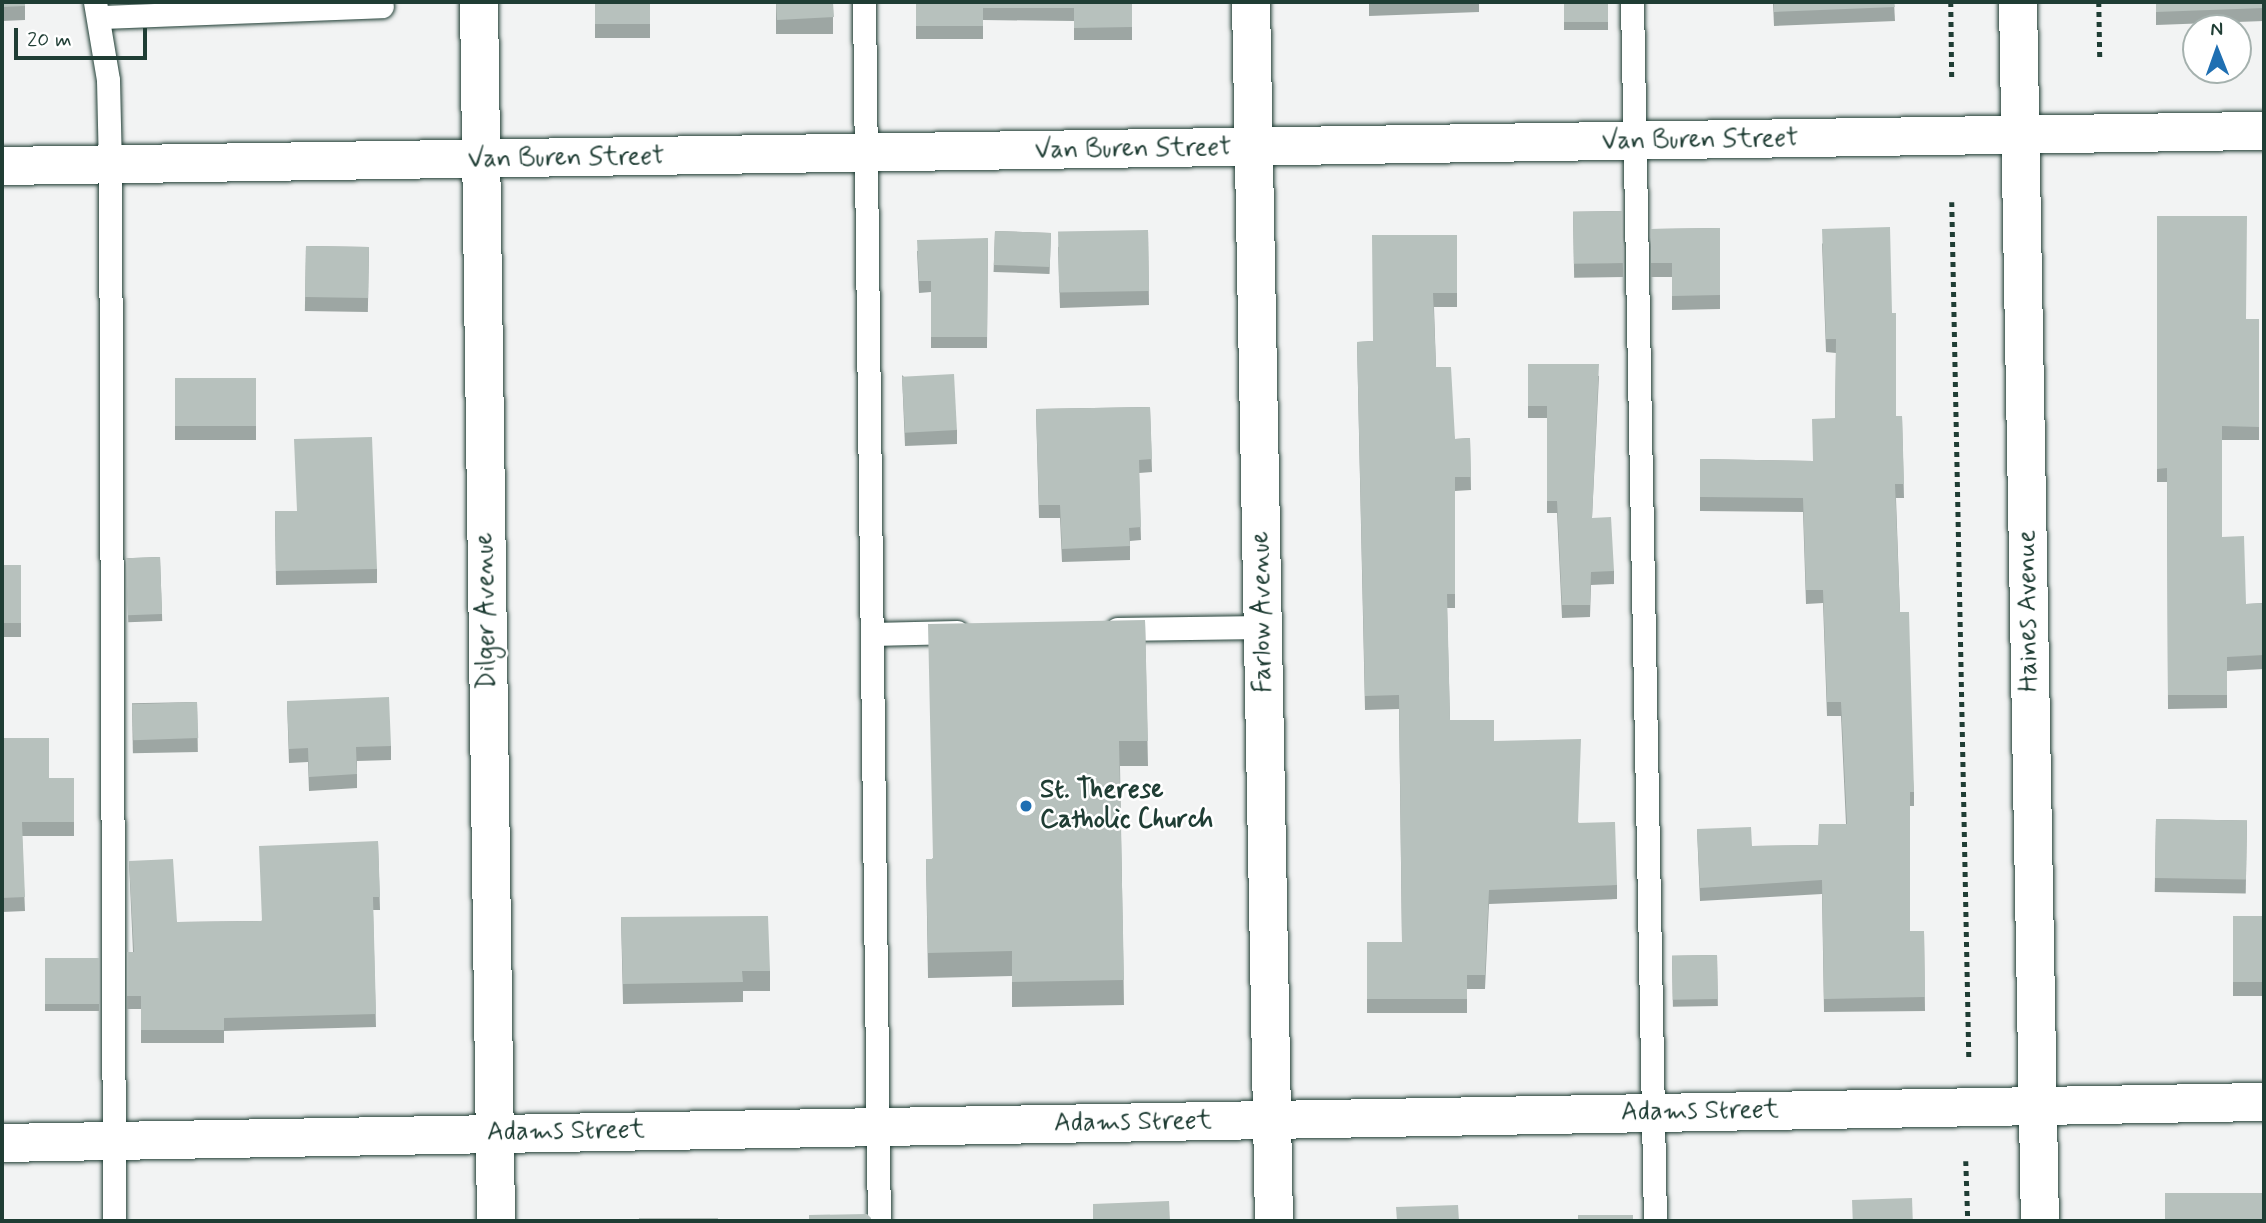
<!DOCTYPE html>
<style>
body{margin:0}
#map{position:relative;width:2266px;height:1223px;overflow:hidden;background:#f2f3f3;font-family:Mynerve,sans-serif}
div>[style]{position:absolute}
.path>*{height:4.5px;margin-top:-2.25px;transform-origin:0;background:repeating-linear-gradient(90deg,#1f3d34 0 5px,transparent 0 10px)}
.roads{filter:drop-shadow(0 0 2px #1f3d34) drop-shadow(0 0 2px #1f3d34)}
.lane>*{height:23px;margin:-11.5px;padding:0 11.5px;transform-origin:11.5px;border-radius:11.5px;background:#fff}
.street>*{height:38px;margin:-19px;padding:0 19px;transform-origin:19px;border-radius:19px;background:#fff}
.secondary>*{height:38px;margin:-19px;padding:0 19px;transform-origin:19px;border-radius:19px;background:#fff}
.wall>*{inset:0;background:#9da6a3;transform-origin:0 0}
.building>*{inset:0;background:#b7c1bd;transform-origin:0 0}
.dots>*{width:19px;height:19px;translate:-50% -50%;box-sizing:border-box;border:4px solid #fff;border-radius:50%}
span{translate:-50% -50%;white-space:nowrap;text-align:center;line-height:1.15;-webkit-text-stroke:5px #fff;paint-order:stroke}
.street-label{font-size:26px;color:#1f3d34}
.poi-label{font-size:26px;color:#1f3d34;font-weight:700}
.left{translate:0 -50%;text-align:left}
.frame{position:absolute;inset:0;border:4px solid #1f3d34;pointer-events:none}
.north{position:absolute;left:2182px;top:14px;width:70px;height:70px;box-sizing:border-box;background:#fff;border:2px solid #a5b1ae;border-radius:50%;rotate:359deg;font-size:19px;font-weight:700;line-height:28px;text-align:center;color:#1f3d34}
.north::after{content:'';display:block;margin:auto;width:24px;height:32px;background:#1f6fb2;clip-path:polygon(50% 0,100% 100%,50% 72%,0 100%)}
.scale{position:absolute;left:14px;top:28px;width:133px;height:32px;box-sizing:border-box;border:4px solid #1f3d34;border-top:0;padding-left:9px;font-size:21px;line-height:24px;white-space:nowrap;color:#1f3d34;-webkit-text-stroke:5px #fff;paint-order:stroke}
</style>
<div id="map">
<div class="path">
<i style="left:1951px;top:2px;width:78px;rotate:89.3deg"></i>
<i style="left:2099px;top:2px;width:55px;rotate:89deg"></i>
<i style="left:1952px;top:202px;width:858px;rotate:88.86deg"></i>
<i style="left:1966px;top:1161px;width:60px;rotate:88.1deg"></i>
</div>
<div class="roads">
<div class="lane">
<i style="left:95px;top:2px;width:79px;rotate:80.5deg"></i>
<i style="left:108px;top:80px;width:85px;rotate:88.7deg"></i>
<i style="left:110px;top:165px;width:1056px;rotate:89.78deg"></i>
<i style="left:864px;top:2px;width:1219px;rotate:89.3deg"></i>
<i style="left:1632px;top:2px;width:1219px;rotate:88.92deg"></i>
<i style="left:101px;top:17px;width:281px;rotate:-2.2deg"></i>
<i style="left:1117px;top:629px;width:146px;rotate:-0.8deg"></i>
<i style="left:872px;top:634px;width:85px;rotate:-1.3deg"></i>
</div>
<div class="street">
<i style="left:479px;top:2px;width:1219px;rotate:89.2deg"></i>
<i style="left:1251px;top:2px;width:1219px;rotate:88.92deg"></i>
<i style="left:2px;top:166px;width:2262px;rotate:-0.89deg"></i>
<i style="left:2px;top:1143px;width:2262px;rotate:-1.04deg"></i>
</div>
<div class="secondary">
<i style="left:2018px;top:2px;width:1219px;rotate:88.97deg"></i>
</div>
</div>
<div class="wall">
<i style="clip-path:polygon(2px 2px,25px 6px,25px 20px,2px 21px)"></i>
<i style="left:595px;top:2px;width:55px;height:36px"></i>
<i style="left:776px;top:2px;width:57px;height:32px"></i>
<i style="clip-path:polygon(916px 2px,1132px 2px,1132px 40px,1074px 40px,1074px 21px,983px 20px,983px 39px,916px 39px)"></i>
<i style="clip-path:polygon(1369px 2px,1479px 2px,1479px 12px,1369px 16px)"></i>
<i style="left:1564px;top:2px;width:44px;height:28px"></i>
<i style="clip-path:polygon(1773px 2px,1894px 2px,1895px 21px,1774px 26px)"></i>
<i style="clip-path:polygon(2156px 2px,2264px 2px,2264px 21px,2156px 25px)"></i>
<i style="left:1622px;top:211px;width:66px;height:49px;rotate:89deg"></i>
<i style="clip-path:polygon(2157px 216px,2246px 319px,2259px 319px,2259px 440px,2222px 440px,2222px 537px,2246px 604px,2264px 603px,2264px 669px,2227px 671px,2227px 708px,2168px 709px,2167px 482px,2157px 482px)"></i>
<i style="clip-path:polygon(1720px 228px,1720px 309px,1672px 310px,1672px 277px,1651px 277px,1651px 229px)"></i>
<i style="clip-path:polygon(1148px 230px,1149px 305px,1060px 308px,1058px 247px)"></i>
<i style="left:995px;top:231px;width:56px;height:41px;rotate:2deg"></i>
<i style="clip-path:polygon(1457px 235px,1457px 307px,1434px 307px,1436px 367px,1455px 439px,1470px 438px,1471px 490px,1455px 491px,1455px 608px,1447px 608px,1450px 720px,1494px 741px,1579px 823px,1617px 885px,1617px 899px,1489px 904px,1485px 989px,1467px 989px,1467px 1013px,1367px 1013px,1367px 942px,1402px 942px,1399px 709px,1365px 710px,1357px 342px,1373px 341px)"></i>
<i style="clip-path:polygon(988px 238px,987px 348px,931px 348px,931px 292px,919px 293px,917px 251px)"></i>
<i style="clip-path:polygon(1822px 243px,1892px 313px,1896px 416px,1902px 416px,1904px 498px,1896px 498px,1900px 612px,1914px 792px,1914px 806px,1910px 806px,1910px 931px,1924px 931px,1925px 1011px,1824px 1012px,1822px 894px,1700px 901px,1697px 829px,1752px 846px,1818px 845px,1846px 824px,1841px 716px,1827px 716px,1823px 603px,1806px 604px,1803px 512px,1700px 511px,1700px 459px,1813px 461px,1835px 418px,1836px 353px,1826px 352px)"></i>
<i style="left:306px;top:246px;width:63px;height:65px;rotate:1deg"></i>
<i style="clip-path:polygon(1528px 364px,1599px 376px,1592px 518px,1614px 571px,1614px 584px,1591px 585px,1590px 617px,1562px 618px,1557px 513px,1547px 513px,1547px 418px,1528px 418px)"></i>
<i style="clip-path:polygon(902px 375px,957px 430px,957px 444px,905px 446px)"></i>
<i style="left:175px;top:378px;width:81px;height:62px"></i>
<i style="clip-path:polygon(1150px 407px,1152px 472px,1139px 473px,1141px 540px,1130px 541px,1130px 560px,1062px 562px,1060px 518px,1039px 518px,1036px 409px)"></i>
<i style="clip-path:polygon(275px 511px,377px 569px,377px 583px,276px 585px)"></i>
<i style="left:160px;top:557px;width:64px;height:34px;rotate:88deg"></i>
<i style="left:2px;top:565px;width:19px;height:72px"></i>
<i style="clip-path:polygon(1145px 620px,1148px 766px,1120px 766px,1124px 1005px,1012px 1007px,1012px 976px,928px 978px,926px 859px,932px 859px)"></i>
<i style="clip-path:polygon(287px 701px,391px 746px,391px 760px,357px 761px,357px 788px,309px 791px,308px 762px,289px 763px)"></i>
<i style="left:197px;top:702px;width:50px;height:65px;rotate:89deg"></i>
<i style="clip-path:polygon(2px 738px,49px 778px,74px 778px,74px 836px,22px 836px,25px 911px,2px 912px)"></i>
<i style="left:2156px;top:819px;width:91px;height:73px;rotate:1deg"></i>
<i style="clip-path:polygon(378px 841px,380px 910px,373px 910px,376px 1027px,224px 1031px,224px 1043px,141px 1043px,141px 1009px,127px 1009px,127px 952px,133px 952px,129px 861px,177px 922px,261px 921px)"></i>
<i style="left:2233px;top:916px;width:31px;height:80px"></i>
<i style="clip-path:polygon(621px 917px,770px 971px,770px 991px,743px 991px,743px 1002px,623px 1004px)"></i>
<i style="left:1717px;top:955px;width:51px;height:45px;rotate:89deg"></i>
<i style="left:45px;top:958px;width:54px;height:53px"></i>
</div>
<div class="building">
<i style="clip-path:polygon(2px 2px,25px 2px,25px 6px,2px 7px)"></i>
<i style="left:595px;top:2px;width:55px;height:22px"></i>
<i style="clip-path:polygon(776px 2px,833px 2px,834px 17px,777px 20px)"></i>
<i style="clip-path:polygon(916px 2px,1132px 2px,1132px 27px,1074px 28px,1074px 8px,983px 8px,983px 26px,916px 26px)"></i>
<i style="left:1564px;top:2px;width:44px;height:20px"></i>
<i style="clip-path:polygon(1774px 2px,1894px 2px,1895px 7px,1774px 12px)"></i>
<i style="clip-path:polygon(2156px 2px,2264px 2px,2264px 8px,2156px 12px)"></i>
<i style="left:1622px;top:211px;width:52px;height:49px;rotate:89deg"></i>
<i style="clip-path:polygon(2157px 216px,2247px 216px,2246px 319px,2259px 319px,2259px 427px,2222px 426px,2222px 537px,2244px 536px,2246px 604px,2264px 603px,2264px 655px,2227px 657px,2227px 695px,2168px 695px,2167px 468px,2157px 469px)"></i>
<i style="clip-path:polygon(1890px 227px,1892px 313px,1896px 313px,1896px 416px,1902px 416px,1904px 484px,1895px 484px,1900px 612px,1909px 612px,1914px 792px,1910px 792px,1910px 931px,1924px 931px,1925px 997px,1824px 999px,1822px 880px,1700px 888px,1697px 829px,1751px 827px,1752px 846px,1818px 845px,1819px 824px,1847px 824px,1841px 702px,1827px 702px,1823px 590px,1806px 590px,1803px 498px,1700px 497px,1700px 459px,1813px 461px,1812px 419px,1835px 418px,1836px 339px,1826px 339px,1822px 229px)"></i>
<i style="clip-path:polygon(1720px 228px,1720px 295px,1672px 296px,1672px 263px,1651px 263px,1651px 229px)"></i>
<i style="left:1148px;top:230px;width:61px;height:90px;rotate:89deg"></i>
<i style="left:995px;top:231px;width:56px;height:34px;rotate:2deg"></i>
<i style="clip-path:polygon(1372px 235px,1457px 235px,1457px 293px,1433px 293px,1436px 367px,1451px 367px,1455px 439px,1470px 438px,1471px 477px,1455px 477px,1455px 594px,1447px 594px,1450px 720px,1494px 720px,1494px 741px,1581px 739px,1578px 823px,1615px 822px,1617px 885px,1489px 890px,1485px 975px,1467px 975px,1467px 999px,1367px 999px,1367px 942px,1402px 942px,1399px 695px,1365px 696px,1357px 342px,1373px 341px)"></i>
<i style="clip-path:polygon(988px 238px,987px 337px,931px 337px,931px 281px,919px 281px,917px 240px)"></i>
<i style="left:306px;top:246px;width:63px;height:51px;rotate:1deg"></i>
<i style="clip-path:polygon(1528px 364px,1599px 364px,1592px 518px,1611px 517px,1614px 571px,1591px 572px,1590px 605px,1562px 605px,1557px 501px,1547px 501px,1547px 406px,1528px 406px)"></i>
<i style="left:954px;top:374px;width:56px;height:52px;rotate:87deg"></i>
<i style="left:175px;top:378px;width:81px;height:48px"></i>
<i style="clip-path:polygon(1150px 407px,1152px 459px,1139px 460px,1141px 527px,1129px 528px,1130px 546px,1062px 549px,1060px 505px,1039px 505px,1036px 409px)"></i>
<i style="clip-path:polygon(372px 437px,377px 569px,276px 571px,275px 511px,297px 511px,294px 439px)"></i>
<i style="left:160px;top:557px;width:57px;height:34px;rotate:88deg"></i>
<i style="left:2px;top:565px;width:19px;height:58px"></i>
<i style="clip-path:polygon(1145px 620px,1148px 741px,1119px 741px,1124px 980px,1012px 982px,1012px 951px,928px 953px,926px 859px,933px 859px,928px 624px)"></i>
<i style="clip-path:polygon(389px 697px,391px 746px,356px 747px,357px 774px,309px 777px,308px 748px,289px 749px,287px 701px)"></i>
<i style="left:197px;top:702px;width:36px;height:65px;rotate:88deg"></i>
<i style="clip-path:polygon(2px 738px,49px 738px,49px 778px,74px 778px,74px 822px,22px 822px,25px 897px,2px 898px)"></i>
<i style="left:2156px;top:819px;width:91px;height:59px;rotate:1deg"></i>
<i style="clip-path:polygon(378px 841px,380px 897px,373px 897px,376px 1014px,224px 1018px,224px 1030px,141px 1030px,141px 996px,127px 996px,127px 952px,134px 952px,129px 861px,173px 859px,177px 922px,262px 921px,259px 846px)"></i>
<i style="clip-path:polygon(768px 916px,770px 971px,742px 971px,743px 982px,623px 984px,621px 917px)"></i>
<i style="left:2233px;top:916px;width:31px;height:66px"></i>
<i style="left:1717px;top:955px;width:44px;height:45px;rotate:89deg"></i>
<i style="left:45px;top:958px;width:54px;height:46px"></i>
<i style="left:2264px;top:1193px;width:28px;height:99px;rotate:90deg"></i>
<i style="left:1912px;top:1198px;width:23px;height:60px;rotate:88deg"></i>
<i style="clip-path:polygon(1169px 1201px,1170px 1221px,1093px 1221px,1093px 1204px)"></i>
<i style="clip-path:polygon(1458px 1205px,1459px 1221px,1397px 1221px,1396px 1207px)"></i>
<i style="clip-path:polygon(867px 1214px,871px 1218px,871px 1221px,809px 1221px,809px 1215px)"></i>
<i style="left:1578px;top:1215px;width:55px;height:6px"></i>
<i style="left:639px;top:1218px;width:79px;height:3px"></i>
<i style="clip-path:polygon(384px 1219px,384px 1221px,319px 1221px)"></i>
</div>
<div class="dots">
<i style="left:1026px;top:806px;background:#1f6fb2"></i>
</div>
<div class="street-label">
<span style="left:1700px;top:141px;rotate:-1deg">Van Buren Street</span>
<span style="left:1133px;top:150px;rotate:-1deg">Van Buren Street</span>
<span style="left:566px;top:159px;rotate:-1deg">Van Buren Street</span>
<span style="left:487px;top:611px;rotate:-91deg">Dilger Avenue</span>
<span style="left:2029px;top:611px;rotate:-91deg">Haines Avenue</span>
<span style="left:1263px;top:612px;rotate:-91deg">Farlow Avenue</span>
<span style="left:1700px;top:1112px;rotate:-1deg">Adams Street</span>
<span style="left:1133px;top:1123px;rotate:-1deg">Adams Street</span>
<span style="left:566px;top:1132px;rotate:-1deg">Adams Street</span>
</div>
<div class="poi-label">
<span class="left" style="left:1040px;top:806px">St. Therese<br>Catholic Church</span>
</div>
<div class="frame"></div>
<div class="north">N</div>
<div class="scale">20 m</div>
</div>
